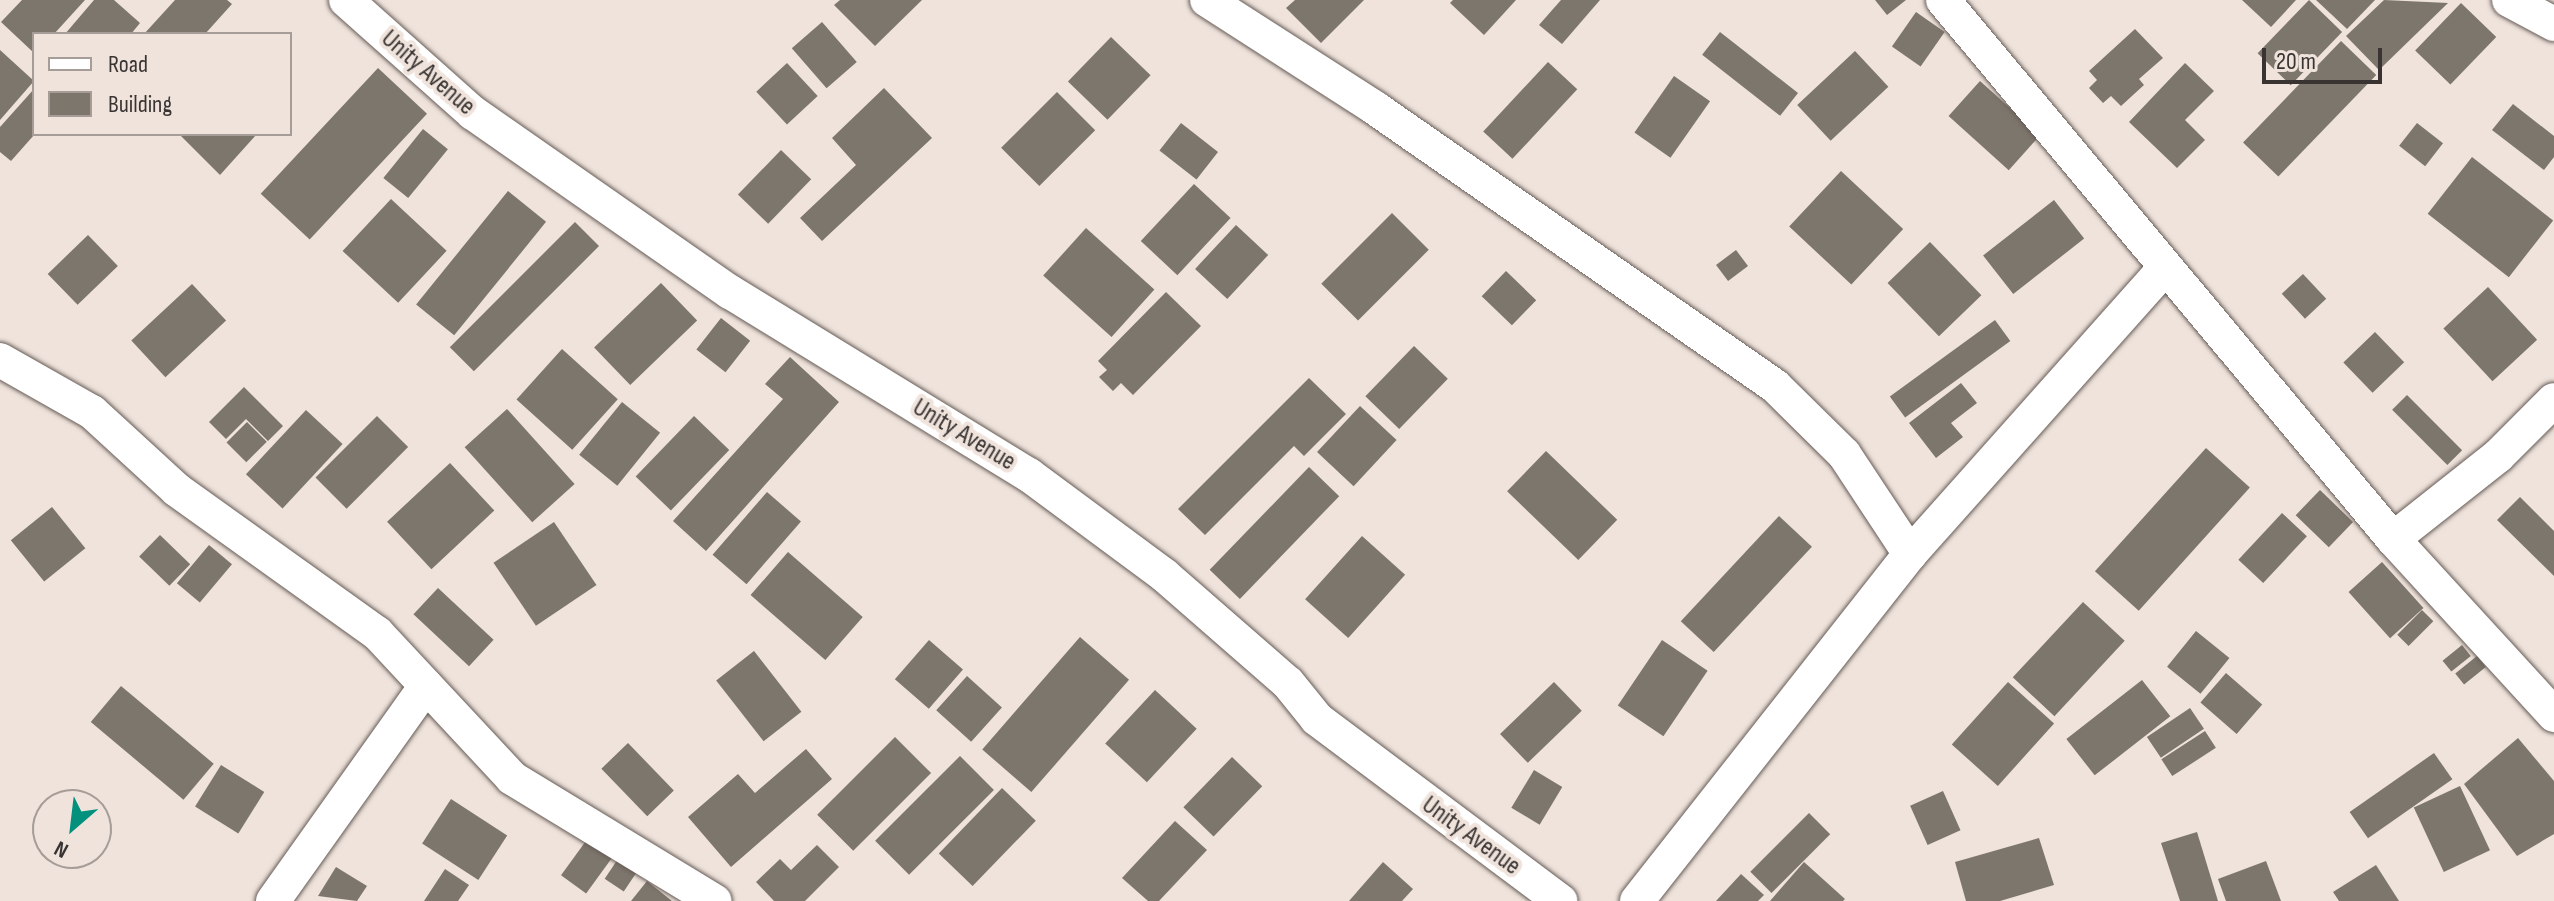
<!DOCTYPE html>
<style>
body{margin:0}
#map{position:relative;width:2554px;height:901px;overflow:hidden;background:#efe3dc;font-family:"Sofia Sans Condensed",sans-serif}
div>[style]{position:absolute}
.building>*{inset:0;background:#7d766d;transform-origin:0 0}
.roads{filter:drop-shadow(0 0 2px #655b55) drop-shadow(0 0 2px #655b55)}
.minor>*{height:34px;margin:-17px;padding:0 17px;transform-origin:17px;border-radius:17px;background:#fff}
span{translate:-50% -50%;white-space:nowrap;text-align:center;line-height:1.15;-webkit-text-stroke:8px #efe3dc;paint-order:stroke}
.street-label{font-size:26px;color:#393432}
.legend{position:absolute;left:32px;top:32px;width:260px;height:104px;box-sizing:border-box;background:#efe3dc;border:2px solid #a69d98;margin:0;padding:10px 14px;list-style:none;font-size:24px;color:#393432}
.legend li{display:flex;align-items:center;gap:16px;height:40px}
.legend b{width:40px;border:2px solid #a69d98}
.north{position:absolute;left:32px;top:789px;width:80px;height:80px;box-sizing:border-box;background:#efe3dc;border:2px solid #a69d98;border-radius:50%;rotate:208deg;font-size:22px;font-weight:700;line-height:32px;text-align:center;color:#393432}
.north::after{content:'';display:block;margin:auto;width:28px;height:36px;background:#03917d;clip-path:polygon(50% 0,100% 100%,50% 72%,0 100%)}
.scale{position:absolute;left:2262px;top:48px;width:120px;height:36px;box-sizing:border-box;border:4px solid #393432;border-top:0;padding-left:10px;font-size:24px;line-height:28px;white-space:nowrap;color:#393432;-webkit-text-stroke:6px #efe3dc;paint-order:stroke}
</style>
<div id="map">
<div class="building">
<i style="clip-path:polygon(22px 0,85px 0,54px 34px,34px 34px,34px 53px,1px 22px)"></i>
<i style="clip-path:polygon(94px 0,114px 0,140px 23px,131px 34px,65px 34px)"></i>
<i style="clip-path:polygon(175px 0,227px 0,232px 4px,205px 34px,144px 34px)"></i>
<i style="clip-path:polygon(840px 0,922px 0,875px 46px,834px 5px)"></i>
<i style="clip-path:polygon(1295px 0,1364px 0,1321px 43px,1286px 8px)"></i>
<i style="clip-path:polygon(1453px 0,1516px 0,1484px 35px,1450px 3px)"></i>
<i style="clip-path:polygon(1561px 0,1600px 0,1562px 44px,1539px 25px)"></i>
<i style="clip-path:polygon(1875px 0,1906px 0,1887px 15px)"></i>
<i style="clip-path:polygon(2242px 0,2296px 0,2271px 27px)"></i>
<i style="left:2309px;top:0;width:46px;height:74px;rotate:44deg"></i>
<i style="clip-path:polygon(2316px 0,2375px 0,2347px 29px)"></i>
<i style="clip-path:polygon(2384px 0,2448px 3px,2379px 70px,2346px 36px)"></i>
<i style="left:2461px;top:3px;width:49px;height:66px;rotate:44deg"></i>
<i style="left:1916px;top:12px;width:35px;height:42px;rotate:35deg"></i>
<i style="left:822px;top:22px;width:53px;height:40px;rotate:49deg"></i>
<i style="clip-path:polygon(2135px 29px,2163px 58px,2139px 79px,2144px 85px,2121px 106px,2111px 96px,2103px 103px,2089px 88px,2097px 80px,2089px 71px)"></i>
<i style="left:1720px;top:32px;width:99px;height:29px;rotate:38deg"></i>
<i style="left:1111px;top:37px;width:55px;height:62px;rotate:44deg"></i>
<i style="left:2341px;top:41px;width:49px;height:141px;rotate:44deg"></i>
<i style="clip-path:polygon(0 50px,34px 81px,0 120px)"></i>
<i style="left:1855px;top:51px;width:49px;height:79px;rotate:47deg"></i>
<i style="left:1548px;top:62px;width:40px;height:95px;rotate:43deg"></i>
<i style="left:787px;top:63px;width:45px;height:42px;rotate:47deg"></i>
<i style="clip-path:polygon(2185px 63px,2214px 91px,2185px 120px,2205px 140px,2177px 168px,2129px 122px)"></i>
<i style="left:378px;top:68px;width:67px;height:172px;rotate:43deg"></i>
<i style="left:1674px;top:76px;width:44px;height:69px;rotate:35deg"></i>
<i style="left:1980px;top:81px;width:81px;height:47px;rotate:42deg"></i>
<i style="clip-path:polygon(884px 88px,932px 138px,822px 241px,800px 218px,856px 165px,832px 138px)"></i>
<i style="clip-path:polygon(34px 89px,34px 135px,11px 161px,0 152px,0 127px)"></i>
<i style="left:1057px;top:92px;width:54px;height:79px;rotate:45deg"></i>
<i style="clip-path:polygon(2513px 104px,2554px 136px,2554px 157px,2544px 170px,2492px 130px)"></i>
<i style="left:1181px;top:123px;width:47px;height:35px;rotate:38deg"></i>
<i style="left:2417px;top:123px;width:33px;height:29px;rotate:38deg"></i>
<i style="left:423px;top:129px;width:32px;height:63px;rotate:39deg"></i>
<i style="clip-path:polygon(179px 134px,257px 134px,220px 175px)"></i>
<i style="left:781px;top:150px;width:42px;height:62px;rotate:44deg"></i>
<i style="left:2472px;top:157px;width:103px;height:72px;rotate:38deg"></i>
<i style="left:1841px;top:171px;width:85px;height:76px;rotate:43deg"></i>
<i style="left:1194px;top:184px;width:50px;height:78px;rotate:43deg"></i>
<i style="left:508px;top:191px;width:49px;height:146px;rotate:39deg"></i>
<i style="left:391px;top:199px;width:76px;height:71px;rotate:43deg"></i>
<i style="left:2054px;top:200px;width:49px;height:90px;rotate:52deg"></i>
<i style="left:1392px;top:213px;width:52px;height:100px;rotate:45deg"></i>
<i style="left:575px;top:222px;width:34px;height:177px;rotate:45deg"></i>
<i style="left:1236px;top:225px;width:44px;height:60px;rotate:43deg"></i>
<i style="left:1086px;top:228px;width:92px;height:64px;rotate:42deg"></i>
<i style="left:88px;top:235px;width:43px;height:56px;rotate:46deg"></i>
<i style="left:1930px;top:242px;width:74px;height:59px;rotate:46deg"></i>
<i style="left:1736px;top:250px;width:20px;height:25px;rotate:53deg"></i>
<i style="left:1506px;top:271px;width:42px;height:35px;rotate:44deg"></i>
<i style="left:2303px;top:274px;width:34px;height:29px;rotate:47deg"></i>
<i style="left:661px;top:283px;width:52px;height:93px;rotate:46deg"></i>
<i style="left:192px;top:284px;width:50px;height:83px;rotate:47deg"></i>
<i style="left:2488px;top:287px;width:72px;height:61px;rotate:47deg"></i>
<i style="clip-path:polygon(1166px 292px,1201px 326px,1133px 395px,1121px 383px,1113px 391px,1099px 377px,1107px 370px,1098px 361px)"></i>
<i style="left:721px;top:318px;width:37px;height:40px;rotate:38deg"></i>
<i style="left:1995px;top:320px;width:26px;height:130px;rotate:54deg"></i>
<i style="left:2375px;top:332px;width:42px;height:44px;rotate:46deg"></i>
<i style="left:1414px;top:346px;width:47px;height:70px;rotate:44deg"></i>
<i style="left:562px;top:349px;width:75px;height:68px;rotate:42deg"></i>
<i style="clip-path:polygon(790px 357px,839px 402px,706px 551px,673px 521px,783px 399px,765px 384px)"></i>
<i style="clip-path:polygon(1309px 378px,1346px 414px,1304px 456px,1294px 446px,1205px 535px,1178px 509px)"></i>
<i style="clip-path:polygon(1961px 383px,1977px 403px,1951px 423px,1963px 437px,1936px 458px,1909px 423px)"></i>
<i style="clip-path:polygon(244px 387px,283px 426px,268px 441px,246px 419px,226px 439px,209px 422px)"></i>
<i style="left:2407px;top:395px;width:78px;height:21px;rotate:45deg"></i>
<i style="left:622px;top:402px;width:49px;height:68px;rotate:39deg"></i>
<i style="left:1360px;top:406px;width:50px;height:63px;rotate:43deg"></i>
<i style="left:507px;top:409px;width:101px;height:57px;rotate:48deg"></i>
<i style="left:306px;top:410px;width:50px;height:88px;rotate:43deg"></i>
<i style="left:377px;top:416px;width:44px;height:87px;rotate:45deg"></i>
<i style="left:694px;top:416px;width:49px;height:84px;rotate:44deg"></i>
<i style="left:247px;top:422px;width:28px;height:29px;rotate:45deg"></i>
<i style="left:2206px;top:448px;width:59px;height:166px;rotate:42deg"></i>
<i style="left:1546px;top:451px;width:99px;height:56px;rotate:44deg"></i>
<i style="left:450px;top:463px;width:65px;height:86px;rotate:47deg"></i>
<i style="left:1309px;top:467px;width:42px;height:143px;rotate:44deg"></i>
<i style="left:2320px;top:490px;width:46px;height:35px;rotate:44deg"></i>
<i style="left:767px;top:492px;width:45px;height:83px;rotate:41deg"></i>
<i style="clip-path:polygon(2520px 497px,2554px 531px,2554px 576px,2497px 520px)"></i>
<i style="left:52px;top:507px;width:53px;height:53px;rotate:51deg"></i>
<i style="left:2282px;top:513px;width:34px;height:64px;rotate:43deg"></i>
<i style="left:1779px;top:516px;width:45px;height:144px;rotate:43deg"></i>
<i style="left:554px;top:522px;width:76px;height:73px;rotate:56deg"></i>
<i style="left:160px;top:535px;width:42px;height:30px;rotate:44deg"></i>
<i style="left:1362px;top:536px;width:58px;height:85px;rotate:42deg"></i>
<i style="left:209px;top:545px;width:30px;height:50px;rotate:40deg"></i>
<i style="left:788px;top:552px;width:99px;height:57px;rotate:41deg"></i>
<i style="left:2382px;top:562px;width:62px;height:45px;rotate:48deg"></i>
<i style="left:438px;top:588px;width:76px;height:36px;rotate:43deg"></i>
<i style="left:2083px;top:602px;width:57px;height:103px;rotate:43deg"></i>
<i style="left:2422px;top:610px;width:16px;height:35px;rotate:45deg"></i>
<i style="left:2196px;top:631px;width:43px;height:46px;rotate:39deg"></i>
<i style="left:1080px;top:637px;width:65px;height:149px;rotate:41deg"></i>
<i style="left:929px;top:640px;width:45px;height:52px;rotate:41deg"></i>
<i style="left:1662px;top:640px;width:55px;height:79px;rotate:34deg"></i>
<i style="left:2462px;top:645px;width:14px;height:25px;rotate:51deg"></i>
<i style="left:754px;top:651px;width:77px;height:48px;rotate:52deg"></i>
<i style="left:2477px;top:656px;width:14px;height:28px;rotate:51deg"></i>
<i style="left:2226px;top:673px;width:48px;height:39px;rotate:41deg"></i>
<i style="left:967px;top:676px;width:47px;height:46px;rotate:42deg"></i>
<i style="left:2142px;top:680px;width:46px;height:96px;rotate:52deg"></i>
<i style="left:1554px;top:682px;width:40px;height:75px;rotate:46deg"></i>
<i style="left:2008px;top:682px;width:62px;height:84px;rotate:42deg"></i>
<i style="left:121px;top:686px;width:121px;height:47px;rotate:40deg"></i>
<i style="left:1155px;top:690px;width:57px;height:73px;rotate:43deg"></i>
<i style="left:2190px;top:708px;width:25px;height:52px;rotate:56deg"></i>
<i style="left:2205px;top:731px;width:20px;height:52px;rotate:57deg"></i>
<i style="left:895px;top:737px;width:51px;height:110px;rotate:45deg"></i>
<i style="clip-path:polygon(2518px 738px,2554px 781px,2554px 834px,2517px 856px,2464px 784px)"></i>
<i style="left:628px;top:743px;width:66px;height:37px;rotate:46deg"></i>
<i style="clip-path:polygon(806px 749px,832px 779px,731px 867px,688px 817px,738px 774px,755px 793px)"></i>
<i style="left:2434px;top:753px;width:32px;height:103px;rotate:55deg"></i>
<i style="left:960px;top:756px;width:48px;height:120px;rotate:45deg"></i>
<i style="left:1232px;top:757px;width:42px;height:70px;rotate:44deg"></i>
<i style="left:221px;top:765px;width:51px;height:49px;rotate:32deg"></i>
<i style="left:1534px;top:770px;width:33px;height:44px;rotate:31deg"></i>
<i style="left:2460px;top:786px;width:71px;height:51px;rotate:65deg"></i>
<i style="left:1002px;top:788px;width:47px;height:91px;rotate:44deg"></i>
<i style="left:1943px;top:791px;width:43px;height:36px;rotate:66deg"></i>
<i style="left:451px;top:799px;width:67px;height:53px;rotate:33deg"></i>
<i style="left:1809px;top:813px;width:30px;height:83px;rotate:45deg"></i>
<i style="clip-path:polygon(1175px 821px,1207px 850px,1159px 901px,1148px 901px,1122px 878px)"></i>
<i style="clip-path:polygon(2197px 832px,2218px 901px,2180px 901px,2161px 843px)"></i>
<i style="left:591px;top:834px;width:31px;height:51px;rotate:36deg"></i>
<i style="clip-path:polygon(2039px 838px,2054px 885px,2000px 901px,1966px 901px,1955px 862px)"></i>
<i style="clip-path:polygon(817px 845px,839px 867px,805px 901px,774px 901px,756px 882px,780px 859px,791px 870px)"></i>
<i style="left:622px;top:853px;width:23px;height:31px;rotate:34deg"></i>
<i style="clip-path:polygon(2266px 861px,2281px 901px,2226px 901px,2218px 879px)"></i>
<i style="clip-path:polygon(1383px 862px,1413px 889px,1402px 901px,1349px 901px)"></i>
<i style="clip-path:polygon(1804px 862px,1845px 899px,1843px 901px,1770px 901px)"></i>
<i style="clip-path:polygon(2376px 865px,2399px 901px,2339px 901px,2333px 892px)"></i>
<i style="clip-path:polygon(336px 867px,367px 886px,357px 901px,318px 896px)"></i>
<i style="clip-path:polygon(445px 869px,469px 885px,458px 901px,424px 901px)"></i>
<i style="clip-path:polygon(1741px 874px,1764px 895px,1758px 901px,1716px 901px)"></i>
<i style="clip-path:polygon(647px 881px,672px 901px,631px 901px)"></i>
</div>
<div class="roads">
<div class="minor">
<i style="left:346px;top:0;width:170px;rotate:41.7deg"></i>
<i style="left:473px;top:113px;width:313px;rotate:34.9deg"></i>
<i style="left:730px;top:292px;width:351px;rotate:31.5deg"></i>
<i style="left:1029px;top:475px;width:168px;rotate:36.5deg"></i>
<i style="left:1164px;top:575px;width:164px;rotate:41.1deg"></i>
<i style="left:1288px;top:683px;width:46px;rotate:51.1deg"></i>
<i style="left:1317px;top:719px;width:304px;rotate:36.8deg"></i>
<i style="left:1207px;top:0;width:200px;rotate:32.7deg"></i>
<i style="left:1375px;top:108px;width:487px;rotate:34.8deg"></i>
<i style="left:1775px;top:386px;width:97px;rotate:44.6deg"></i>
<i style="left:1844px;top:454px;width:120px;rotate:56.6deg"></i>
<i style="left:1943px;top:0;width:702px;rotate:50.14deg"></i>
<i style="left:2393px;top:539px;width:239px;rotate:47.5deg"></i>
<i style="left:2509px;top:0;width:51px;rotate:28.1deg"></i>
<i style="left:0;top:360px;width:106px;rotate:29.5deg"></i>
<i style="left:92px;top:412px;width:115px;rotate:42.5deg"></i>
<i style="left:177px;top:490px;width:246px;rotate:35.6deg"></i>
<i style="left:377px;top:633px;width:198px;rotate:47deg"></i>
<i style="left:512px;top:778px;width:237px;rotate:31.3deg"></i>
<i style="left:2393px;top:539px;width:134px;rotate:-38.3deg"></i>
<i style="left:2498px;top:456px;width:79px;rotate:-45deg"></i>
<i style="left:273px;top:901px;width:264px;rotate:-54.6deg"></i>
<i style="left:1637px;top:901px;width:442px;rotate:-51.8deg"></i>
<i style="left:1910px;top:554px;width:383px;rotate:-48.3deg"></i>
</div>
</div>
<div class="street-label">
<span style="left:428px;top:73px;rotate:41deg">Unity Avenue</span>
<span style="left:964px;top:435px;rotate:31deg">Unity Avenue</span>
<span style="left:1471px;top:836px;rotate:36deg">Unity Avenue</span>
</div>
<ul class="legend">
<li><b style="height:10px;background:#fff"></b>Road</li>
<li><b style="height:22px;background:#7d766d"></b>Building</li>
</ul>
<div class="north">N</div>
<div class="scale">20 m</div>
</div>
